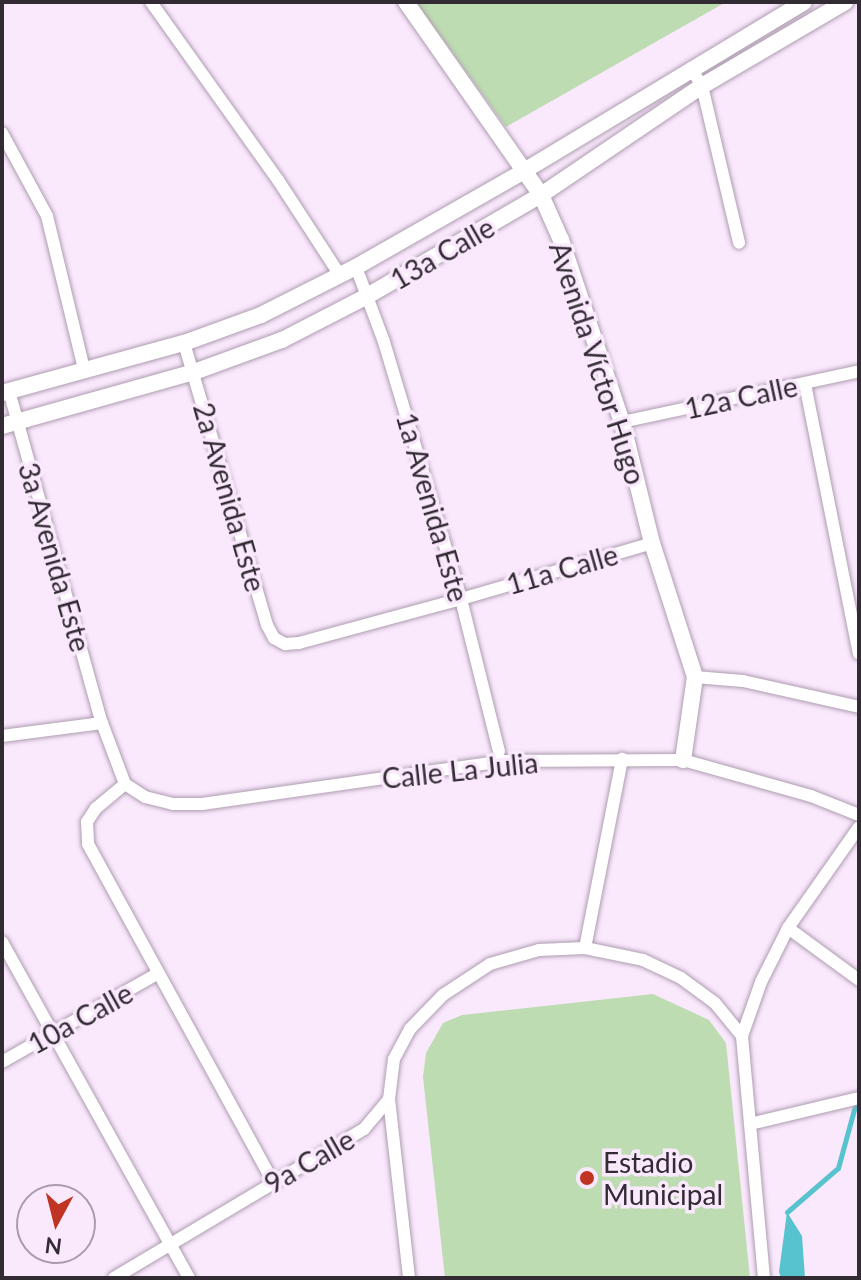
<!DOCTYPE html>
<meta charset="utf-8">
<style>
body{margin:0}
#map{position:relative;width:861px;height:1280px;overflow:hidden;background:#fae8fd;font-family:Lato,sans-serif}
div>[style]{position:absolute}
.green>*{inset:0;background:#bddcb1}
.water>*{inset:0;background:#57c3ce}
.stream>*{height:5px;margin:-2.5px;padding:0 2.5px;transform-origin:2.5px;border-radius:2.5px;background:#57c3ce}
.roads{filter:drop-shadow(0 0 2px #ae9db0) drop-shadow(0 0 2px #ae9db0)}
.minor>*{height:12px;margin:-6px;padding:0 6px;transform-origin:6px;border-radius:6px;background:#fff}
.tertiary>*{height:16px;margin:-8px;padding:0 8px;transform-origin:8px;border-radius:8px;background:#fff}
.dots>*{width:22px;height:22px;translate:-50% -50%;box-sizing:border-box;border:4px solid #fae8fd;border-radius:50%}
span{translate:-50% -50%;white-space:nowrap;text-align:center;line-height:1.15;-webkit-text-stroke:7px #fae8fd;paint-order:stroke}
.street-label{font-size:28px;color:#322b33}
.poi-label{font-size:28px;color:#322b33}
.left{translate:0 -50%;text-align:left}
.frame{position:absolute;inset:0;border:4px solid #322b33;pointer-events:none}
.north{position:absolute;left:16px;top:1184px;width:80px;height:80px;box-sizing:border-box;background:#fae8fd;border:2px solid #aa9cac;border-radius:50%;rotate:187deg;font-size:22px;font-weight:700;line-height:32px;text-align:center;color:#322b33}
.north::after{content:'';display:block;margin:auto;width:28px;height:36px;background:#c03424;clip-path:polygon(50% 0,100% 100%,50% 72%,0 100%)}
</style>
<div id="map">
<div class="green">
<i style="clip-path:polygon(416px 2px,726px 2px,506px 127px)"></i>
<i style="clip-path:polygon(653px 994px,709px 1020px,726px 1043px,750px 1278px,445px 1278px,423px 1077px,426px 1053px,443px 1023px,462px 1015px)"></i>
</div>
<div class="water">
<i style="clip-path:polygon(787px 1212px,802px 1236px,805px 1278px,781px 1278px,779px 1272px)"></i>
</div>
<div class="stream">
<i style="left:787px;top:1212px;width:67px;rotate:-40.8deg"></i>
<i style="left:838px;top:1168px;width:80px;rotate:-74.7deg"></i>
</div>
<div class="roads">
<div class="minor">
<i style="left:151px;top:2px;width:219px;rotate:54.5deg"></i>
<i style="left:278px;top:180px;width:113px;rotate:56.9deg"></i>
<i style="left:691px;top:68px;width:21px;rotate:59deg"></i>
<i style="left:702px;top:86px;width:161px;rotate:76.7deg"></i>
<i style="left:2px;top:133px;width:94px;rotate:61.5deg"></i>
<i style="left:47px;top:216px;width:157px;rotate:76.4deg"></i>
<i style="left:356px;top:267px;width:80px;rotate:69.5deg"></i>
<i style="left:384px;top:342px;width:268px;rotate:73.3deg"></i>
<i style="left:461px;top:599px;width:157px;rotate:76deg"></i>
<i style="left:184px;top:343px;width:294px;rotate:73.6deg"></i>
<i style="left:267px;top:625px;width:15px;rotate:62deg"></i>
<i style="left:274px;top:638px;width:13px;rotate:29deg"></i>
<i style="left:285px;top:644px;width:14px;rotate:-4deg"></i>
<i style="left:299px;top:643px;width:168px;rotate:-15.2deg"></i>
<i style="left:461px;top:599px;width:199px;rotate:-16.3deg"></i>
<i style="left:805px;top:384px;width:275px;rotate:78.7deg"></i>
<i style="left:9px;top:391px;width:345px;rotate:74.4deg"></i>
<i style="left:102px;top:723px;width:65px;rotate:69.3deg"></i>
<i style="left:125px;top:784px;width:24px;rotate:33deg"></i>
<i style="left:145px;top:797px;width:29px;rotate:14deg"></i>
<i style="left:173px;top:804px;width:29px"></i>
<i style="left:202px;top:804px;width:304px;rotate:-8.1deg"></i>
<i style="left:503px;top:761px;width:180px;rotate:-0.3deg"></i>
<i style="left:683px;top:760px;width:133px;rotate:15.7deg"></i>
<i style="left:811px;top:796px;width:52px;rotate:21.6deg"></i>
<i style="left:622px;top:422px;width:242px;rotate:-12.1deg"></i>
<i style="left:695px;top:677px;width:48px;rotate:4.8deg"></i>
<i style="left:743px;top:681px;width:119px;rotate:12.6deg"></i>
<i style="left:2px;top:736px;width:101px;rotate:-7.4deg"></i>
<i style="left:125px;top:784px;width:38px;rotate:140deg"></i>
<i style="left:96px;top:808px;width:17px;rotate:123deg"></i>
<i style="left:87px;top:822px;width:22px;rotate:87deg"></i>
<i style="left:88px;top:844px;width:385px;rotate:61.3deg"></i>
<i style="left:788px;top:928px;width:88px;rotate:36.2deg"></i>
<i style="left:2px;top:942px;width:385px;rotate:60.9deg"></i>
<i style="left:585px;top:948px;width:193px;rotate:-78.9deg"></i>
<i style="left:2px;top:1062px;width:178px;rotate:-29.6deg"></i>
<i style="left:389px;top:1099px;width:180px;rotate:83.6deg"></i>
<i style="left:750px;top:1124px;width:112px;rotate:-13.4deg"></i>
<i style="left:114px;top:1278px;width:291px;rotate:-30.8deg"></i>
<i style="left:364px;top:1129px;width:39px;rotate:-50deg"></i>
<i style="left:389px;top:1099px;width:40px;rotate:-82.9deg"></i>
<i style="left:394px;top:1059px;width:34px;rotate:-62deg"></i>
<i style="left:410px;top:1029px;width:47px;rotate:-45.9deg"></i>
<i style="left:443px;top:995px;width:56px;rotate:-33.4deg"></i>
<i style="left:490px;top:964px;width:51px;rotate:-15.9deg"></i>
<i style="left:539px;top:950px;width:46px;rotate:-2.5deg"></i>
<i style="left:585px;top:948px;width:59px;rotate:11.7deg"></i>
<i style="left:643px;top:960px;width:42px;rotate:25.3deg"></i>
<i style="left:681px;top:978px;width:42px;rotate:36.3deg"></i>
<i style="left:715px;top:1003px;width:43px;rotate:50.7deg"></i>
<i style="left:764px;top:1278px;width:243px;rotate:-95.2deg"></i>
<i style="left:742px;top:1036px;width:57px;rotate:-70.6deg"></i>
<i style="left:761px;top:982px;width:60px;rotate:-63.4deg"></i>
<i style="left:788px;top:928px;width:123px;rotate:-54.9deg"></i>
</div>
<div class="tertiary">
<i style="left:406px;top:2px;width:236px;rotate:55deg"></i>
<i style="left:541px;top:195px;width:49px;rotate:66deg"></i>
<i style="left:561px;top:240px;width:192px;rotate:71.5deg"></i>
<i style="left:622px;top:422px;width:125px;rotate:76.1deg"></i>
<i style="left:652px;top:543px;width:141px;rotate:72.2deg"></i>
<i style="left:695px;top:677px;width:84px;rotate:98.2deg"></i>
<i style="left:2px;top:393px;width:189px;rotate:-15.4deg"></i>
<i style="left:184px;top:343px;width:82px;rotate:-20deg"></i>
<i style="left:261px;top:315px;width:106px;rotate:-26.8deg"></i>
<i style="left:356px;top:267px;width:193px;rotate:-29.7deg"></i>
<i style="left:524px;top:171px;width:327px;rotate:-31.1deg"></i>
<i style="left:2px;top:426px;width:199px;rotate:-15.7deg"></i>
<i style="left:194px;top:372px;width:94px;rotate:-20deg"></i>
<i style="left:282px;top:340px;width:98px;rotate:-27.3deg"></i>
<i style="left:369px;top:295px;width:199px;rotate:-30.2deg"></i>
<i style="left:541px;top:195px;width:194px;rotate:-34.1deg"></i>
<i style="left:702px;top:86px;width:166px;rotate:-30.4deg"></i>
</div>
</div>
<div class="dots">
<i style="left:587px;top:1178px;background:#c03424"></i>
</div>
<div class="street-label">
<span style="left:442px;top:253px;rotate:-30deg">13a Calle</span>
<span style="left:598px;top:363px;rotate:72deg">Avenida Víctor Hugo</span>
<span style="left:741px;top:397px;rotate:-12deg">12a Calle</span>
<span style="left:230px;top:497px;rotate:74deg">2a Avenida Este</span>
<span style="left:433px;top:507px;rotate:74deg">1a Avenida Este</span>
<span style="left:55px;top:557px;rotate:74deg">3a Avenida Este</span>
<span style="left:562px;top:569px;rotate:-16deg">11a Calle</span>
<span style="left:460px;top:770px;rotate:-6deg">Calle La Julia</span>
<span style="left:80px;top:1018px;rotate:-29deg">10a Calle</span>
<span style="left:309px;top:1161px;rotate:-30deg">9a Calle</span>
</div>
<div class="poi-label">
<span class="left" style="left:603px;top:1178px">Estadio<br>Municipal</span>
</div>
<div class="frame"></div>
<div class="north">N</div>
</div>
